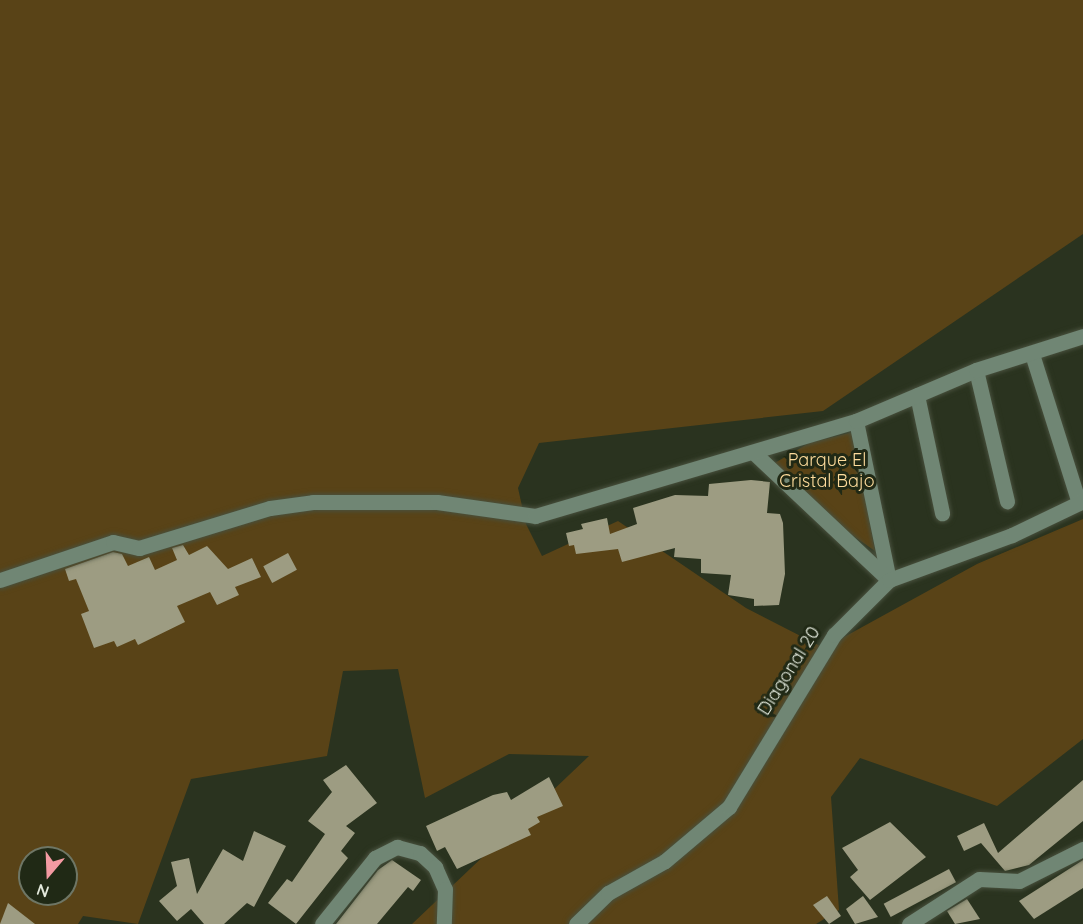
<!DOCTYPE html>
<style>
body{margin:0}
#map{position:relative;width:1083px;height:924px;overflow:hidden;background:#2a331f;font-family:Quicksand,sans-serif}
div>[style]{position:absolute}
.green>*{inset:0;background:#594317}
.building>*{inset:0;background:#9d9c82;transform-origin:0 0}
.roads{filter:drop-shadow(0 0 2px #48503d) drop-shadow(0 0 2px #48503d)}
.minor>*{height:15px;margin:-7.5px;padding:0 7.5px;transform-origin:7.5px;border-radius:7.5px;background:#708674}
span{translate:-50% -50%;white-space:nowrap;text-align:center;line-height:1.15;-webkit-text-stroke:6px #202915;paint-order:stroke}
.park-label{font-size:18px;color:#fedc9c}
.street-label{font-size:18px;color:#e3e9dc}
.north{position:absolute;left:18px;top:846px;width:60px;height:60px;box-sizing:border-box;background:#202915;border:2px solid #6e7665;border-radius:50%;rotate:199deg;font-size:16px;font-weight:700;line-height:24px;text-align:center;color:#e3e9dc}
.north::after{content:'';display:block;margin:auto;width:21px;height:27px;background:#f49aa2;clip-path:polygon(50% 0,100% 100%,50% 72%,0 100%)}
</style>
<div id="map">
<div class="green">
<i style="clip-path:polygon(evenodd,0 0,1083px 0,1083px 234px,823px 411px,539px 443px,518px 488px,526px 524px,542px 556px,618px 521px,746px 608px,824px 648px,977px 564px,1083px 519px,1083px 739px,997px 806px,860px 758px,831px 797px,839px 910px,816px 924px,412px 924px,589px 756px,509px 754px,425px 798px,398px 669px,343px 671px,327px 756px,191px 779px,138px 924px,83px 916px,78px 924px,0 924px,0 0,30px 858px,66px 858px,66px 894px,30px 894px,30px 858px)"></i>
<i style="clip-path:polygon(853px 432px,875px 551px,833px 522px,773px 464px,809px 443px)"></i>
</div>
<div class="building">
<i style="clip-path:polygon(751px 480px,770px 482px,767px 513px,780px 514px,783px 523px,785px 574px,779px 605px,754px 606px,754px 599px,728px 595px,731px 575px,701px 573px,701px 559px,674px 557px,675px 548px,622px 562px,618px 549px,576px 554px,574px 545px,569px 546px,566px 533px,583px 529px,581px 524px,607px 518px,610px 534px,637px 524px,633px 508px,675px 495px,708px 496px,709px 484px)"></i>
<i style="clip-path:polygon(183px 545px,189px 555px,207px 546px,228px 569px,252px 558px,261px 577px,235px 587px,239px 595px,217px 605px,210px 592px,177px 606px,185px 622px,138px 645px,135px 639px,117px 647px,114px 641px,94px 648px,81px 614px,89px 611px,76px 579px,69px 581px,65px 569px,113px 552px,122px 554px,128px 566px,149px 557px,155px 570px,177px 560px,172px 548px)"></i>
<i style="left:288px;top:553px;width:19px;height:28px;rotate:62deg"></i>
<i style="clip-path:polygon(346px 765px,377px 803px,346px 826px,355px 833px,341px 851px,348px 858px,296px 924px,268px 903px,287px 879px,292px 882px,325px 834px,308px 821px,332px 792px,323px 780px)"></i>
<i style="clip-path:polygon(549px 777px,563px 806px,537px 817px,540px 822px,528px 829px,531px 835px,457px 869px,445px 847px,437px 851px,426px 826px,493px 795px,507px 792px,511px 800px)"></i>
<i style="clip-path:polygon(1083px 780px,1083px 821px,1029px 865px,1005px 871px,981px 843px,964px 851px,957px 836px,984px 823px,998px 853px)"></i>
<i style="clip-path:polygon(890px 822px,926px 857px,870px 900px,850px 877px,858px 870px,842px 848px)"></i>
<i style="clip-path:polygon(254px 831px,286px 846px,254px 907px,247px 903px,224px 924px,204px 924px,191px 909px,177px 921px,159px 901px,177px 886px,171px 862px,189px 858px,197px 894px,223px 849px,243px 861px)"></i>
<i style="clip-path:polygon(392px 860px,421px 880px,413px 891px,408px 887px,377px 924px,336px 924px,378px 870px)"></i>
<i style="clip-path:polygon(1083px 860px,1083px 888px,1034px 919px,1019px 901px)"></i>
<i style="left:949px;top:869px;width:15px;height:74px;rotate:62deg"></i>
<i style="clip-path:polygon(827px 896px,841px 916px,829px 924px,813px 905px)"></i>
<i style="clip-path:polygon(863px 896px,878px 917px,855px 924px,846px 909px)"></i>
<i style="clip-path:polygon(967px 899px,980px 919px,955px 924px,947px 911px)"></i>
<i style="clip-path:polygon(8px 903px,35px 924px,0 924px)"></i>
</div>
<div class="roads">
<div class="minor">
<i style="left:1032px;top:354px;width:156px;rotate:72.5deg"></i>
<i style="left:976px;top:370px;width:135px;rotate:76.7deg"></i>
<i style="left:917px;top:395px;width:121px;rotate:78deg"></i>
<i style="left:856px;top:421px;width:162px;rotate:78.3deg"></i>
<i style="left:753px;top:452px;width:187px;rotate:43.3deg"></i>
<i style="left:0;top:580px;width:119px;rotate:-18.6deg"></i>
<i style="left:113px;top:542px;width:27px;rotate:13deg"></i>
<i style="left:139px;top:548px;width:137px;rotate:-17deg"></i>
<i style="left:270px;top:508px;width:43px;rotate:-7.9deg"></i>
<i style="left:313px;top:502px;width:124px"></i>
<i style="left:437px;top:502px;width:99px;rotate:8.1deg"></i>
<i style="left:535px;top:516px;width:335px;rotate:-16.5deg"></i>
<i style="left:856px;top:421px;width:130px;rotate:-23deg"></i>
<i style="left:976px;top:370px;width:112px;rotate:-17.6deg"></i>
<i style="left:322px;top:924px;width:85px;rotate:-51.2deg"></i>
<i style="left:375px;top:858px;width:25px;rotate:-27deg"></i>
<i style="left:397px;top:847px;width:24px;rotate:15deg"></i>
<i style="left:420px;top:853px;width:21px;rotate:43deg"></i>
<i style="left:435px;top:867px;width:24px;rotate:66deg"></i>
<i style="left:445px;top:889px;width:35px;rotate:92deg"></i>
<i style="left:576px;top:924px;width:45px;rotate:-44.1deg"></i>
<i style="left:608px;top:893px;width:65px;rotate:-29.3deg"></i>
<i style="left:665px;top:861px;width:84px;rotate:-40.2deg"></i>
<i style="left:729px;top:807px;width:202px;rotate:-58.6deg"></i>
<i style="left:834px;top:635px;width:78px;rotate:-45deg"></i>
<i style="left:889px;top:580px;width:131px;rotate:-20.1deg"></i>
<i style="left:1012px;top:535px;width:79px;rotate:-25.6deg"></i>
<i style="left:909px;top:924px;width:83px;rotate:-32.7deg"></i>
<i style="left:979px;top:879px;width:40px;rotate:2.9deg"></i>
<i style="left:1019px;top:881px;width:72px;rotate:-26.6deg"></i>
</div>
</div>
<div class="park-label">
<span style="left:827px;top:471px">Parque El<br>Cristal Bajo</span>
</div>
<div class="street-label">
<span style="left:789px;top:671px;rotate:-58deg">Diagonal 20</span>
</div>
<div class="north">N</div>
</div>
